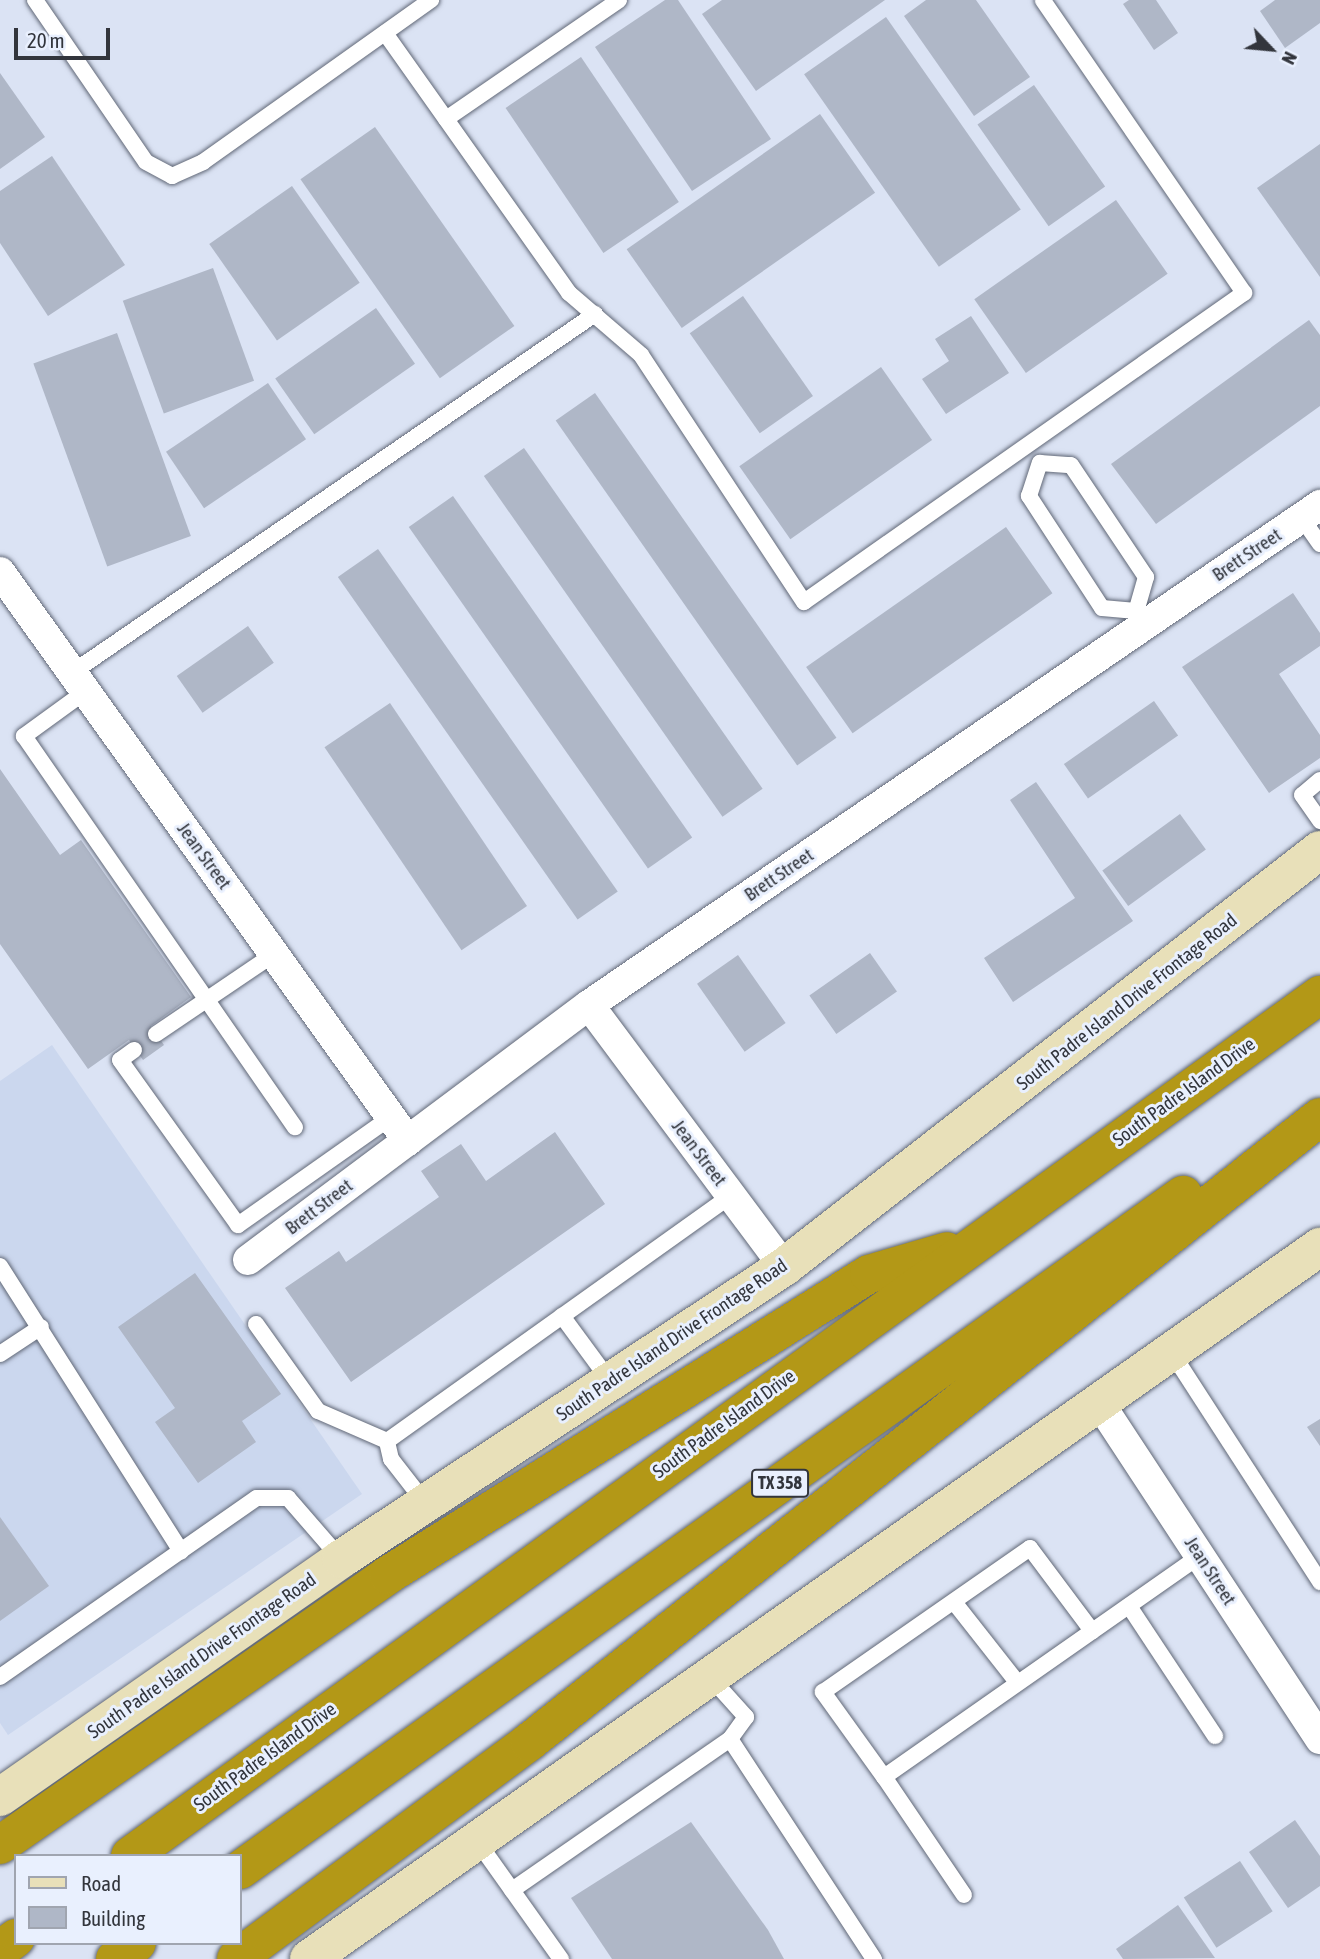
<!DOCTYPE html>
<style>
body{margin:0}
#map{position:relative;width:1320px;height:1959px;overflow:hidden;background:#dbe3f4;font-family:"Asap Condensed",sans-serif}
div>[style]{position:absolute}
.built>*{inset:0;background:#cbd7ee}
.building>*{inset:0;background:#afb7c7;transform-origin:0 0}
.roads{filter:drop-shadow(0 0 2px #616877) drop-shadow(0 0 2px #616877)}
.service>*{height:16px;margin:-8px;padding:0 8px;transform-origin:8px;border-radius:8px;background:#fff}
.minor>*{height:30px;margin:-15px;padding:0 15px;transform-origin:15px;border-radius:15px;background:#fff}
.secondary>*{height:38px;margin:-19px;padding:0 19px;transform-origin:19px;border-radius:19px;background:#e8e0b9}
.motorway>*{height:38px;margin:-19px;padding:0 19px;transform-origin:19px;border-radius:19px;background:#b39817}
span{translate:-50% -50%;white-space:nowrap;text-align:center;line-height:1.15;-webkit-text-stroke:6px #e9f0fe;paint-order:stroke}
.shield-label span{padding:2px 5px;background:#e9f0fe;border:2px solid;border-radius:5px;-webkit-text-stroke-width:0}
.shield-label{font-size:18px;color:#32353c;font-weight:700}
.street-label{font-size:19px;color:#32353c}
.legend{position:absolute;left:14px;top:1854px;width:228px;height:91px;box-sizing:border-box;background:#e9f0fe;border:2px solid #a0a5b0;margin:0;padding:9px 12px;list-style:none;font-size:21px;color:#32353c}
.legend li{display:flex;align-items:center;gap:14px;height:35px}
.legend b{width:35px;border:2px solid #a0a5b0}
.north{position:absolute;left:1236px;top:14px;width:70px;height:70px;-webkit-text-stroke:5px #e9f0fe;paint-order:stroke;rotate:116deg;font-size:19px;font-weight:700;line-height:28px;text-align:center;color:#32353c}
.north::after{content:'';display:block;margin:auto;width:24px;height:32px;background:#32353c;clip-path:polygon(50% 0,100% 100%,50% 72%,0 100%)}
.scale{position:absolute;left:14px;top:28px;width:96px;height:32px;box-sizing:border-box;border:4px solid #32353c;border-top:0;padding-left:9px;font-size:21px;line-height:24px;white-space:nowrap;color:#32353c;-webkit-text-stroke:5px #e9f0fe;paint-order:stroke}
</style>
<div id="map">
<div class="built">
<i style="clip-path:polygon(52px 1045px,362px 1494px,8px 1735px,0 1723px,0 1081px)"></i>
</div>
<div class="building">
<i style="clip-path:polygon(665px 0,678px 0,771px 139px,692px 191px,595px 47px)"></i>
<i style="clip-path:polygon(722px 0,885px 0,756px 91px,702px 14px)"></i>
<i style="clip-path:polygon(926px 0,976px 0,1030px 77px,974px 116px,904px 16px)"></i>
<i style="clip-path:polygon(1129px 0,1156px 0,1178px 33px,1154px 50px,1123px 4px)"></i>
<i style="clip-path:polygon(1275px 0,1320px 0,1320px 23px,1285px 48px,1260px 11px)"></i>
<i style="left:886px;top:17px;width:235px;height:100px;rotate:55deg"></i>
<i style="left:581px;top:57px;width:175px;height:91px;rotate:56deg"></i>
<i style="clip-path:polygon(0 73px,45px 137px,0 169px)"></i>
<i style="left:1034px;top:85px;width:124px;height:69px;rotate:55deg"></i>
<i style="left:820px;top:114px;width:96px;height:236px;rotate:55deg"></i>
<i style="left:375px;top:127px;width:243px;height:91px;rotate:55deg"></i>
<i style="clip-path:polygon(1320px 144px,1320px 277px,1257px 188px)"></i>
<i style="clip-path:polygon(52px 156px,125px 265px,48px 316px,0 243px,0 191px)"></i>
<i style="left:292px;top:186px;width:118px;height:101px;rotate:55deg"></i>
<i style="left:1116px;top:200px;width:90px;height:173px;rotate:55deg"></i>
<i style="left:213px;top:268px;width:120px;height:96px;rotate:70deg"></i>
<i style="left:743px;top:296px;width:122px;height:65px;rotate:55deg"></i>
<i style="left:376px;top:308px;width:68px;height:123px;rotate:55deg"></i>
<i style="clip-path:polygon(971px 316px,1009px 373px,946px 414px,922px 379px,949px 361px,935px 339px)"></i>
<i style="clip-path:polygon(1309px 320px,1320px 335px,1320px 406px,1156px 524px,1111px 464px)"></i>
<i style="left:117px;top:333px;width:216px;height:89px;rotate:70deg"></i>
<i style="left:881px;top:367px;width:89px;height:173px;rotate:55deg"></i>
<i style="left:268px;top:383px;width:68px;height:123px;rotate:56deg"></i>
<i style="left:595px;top:393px;width:421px;height:48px;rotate:55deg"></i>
<i style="left:524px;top:448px;width:416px;height:49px;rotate:55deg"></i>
<i style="left:453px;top:496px;width:417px;height:54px;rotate:55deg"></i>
<i style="left:1006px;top:527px;width:81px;height:244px;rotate:55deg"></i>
<i style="left:378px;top:549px;width:418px;height:49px;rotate:55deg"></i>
<i style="clip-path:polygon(1293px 593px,1320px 633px,1320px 646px,1279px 674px,1320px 735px,1320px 758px,1269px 793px,1182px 667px)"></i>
<i style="left:248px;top:626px;width:45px;height:87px;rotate:55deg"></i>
<i style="left:1154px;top:701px;width:42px;height:110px;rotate:55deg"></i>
<i style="left:390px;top:703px;width:245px;height:79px;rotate:56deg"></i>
<i style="clip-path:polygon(0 769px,60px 855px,81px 840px,191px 997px,151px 1026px,164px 1045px,143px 1060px,129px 1040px,88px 1069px,0 944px)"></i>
<i style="clip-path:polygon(1036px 782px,1133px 921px,1013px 1002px,984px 958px,1075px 898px,1010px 800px)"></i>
<i style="left:1180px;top:814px;width:44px;height:96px;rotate:54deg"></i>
<i style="left:870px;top:953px;width:47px;height:74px;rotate:55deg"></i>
<i style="left:738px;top:955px;width:83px;height:50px;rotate:55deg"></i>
<i style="clip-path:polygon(555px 1132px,605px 1204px,351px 1382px,285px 1288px,339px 1251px,346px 1262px,439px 1197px,421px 1171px,461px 1144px,486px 1181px)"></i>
<i style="clip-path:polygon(195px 1273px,281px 1394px,242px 1421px,256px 1442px,198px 1483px,155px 1422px,175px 1408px,118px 1327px)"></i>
<i style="clip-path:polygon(1320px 1419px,1320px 1446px,1307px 1427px)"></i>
<i style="clip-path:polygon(0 1517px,49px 1586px,0 1621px)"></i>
<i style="clip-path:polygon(1295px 1820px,1320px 1856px,1320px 1886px,1288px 1908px,1249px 1852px)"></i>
<i style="clip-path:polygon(691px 1822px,768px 1930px,784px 1959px,612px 1959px,571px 1898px)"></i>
<i style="left:1240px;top:1861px;width:60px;height:67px;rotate:57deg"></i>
<i style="clip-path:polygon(1178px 1905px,1215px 1958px,1123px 1959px,1116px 1949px)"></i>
</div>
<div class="roads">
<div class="service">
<i style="left:35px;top:0;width:196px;rotate:55.6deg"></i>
<i style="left:146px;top:162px;width:30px;rotate:28deg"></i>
<i style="left:172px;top:176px;width:34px;rotate:-24deg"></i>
<i style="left:203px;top:162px;width:280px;rotate:-35.4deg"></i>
<i style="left:385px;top:33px;width:319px;rotate:54.7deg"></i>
<i style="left:569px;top:293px;width:95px;rotate:40.7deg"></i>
<i style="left:641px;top:355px;width:296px;rotate:56.6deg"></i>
<i style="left:804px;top:602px;width:538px;rotate:-35.08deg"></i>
<i style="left:1244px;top:293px;width:355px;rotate:-124.5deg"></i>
<i style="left:446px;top:119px;width:210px;rotate:-34.5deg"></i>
<i style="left:1040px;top:463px;width:31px;rotate:4deg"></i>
<i style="left:1071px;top:465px;width:135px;rotate:56.2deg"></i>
<i style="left:1146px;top:577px;width:35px;rotate:106deg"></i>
<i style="left:1136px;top:611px;width:34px;rotate:-175deg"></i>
<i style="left:1102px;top:608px;width:134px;rotate:-123.1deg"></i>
<i style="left:1029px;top:496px;width:35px;rotate:-72deg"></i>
<i style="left:1301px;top:517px;width:33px;rotate:55deg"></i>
<i style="left:73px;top:672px;width:633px;rotate:-34.44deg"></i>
<i style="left:86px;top:691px;width:77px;rotate:144deg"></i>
<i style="left:24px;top:736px;width:476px;rotate:55.3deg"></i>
<i style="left:1320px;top:780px;width:23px;rotate:140deg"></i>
<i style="left:1302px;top:795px;width:32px;rotate:55deg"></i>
<i style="left:156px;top:1034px;width:143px;rotate:-34.1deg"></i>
<i style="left:134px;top:1050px;width:17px;rotate:144deg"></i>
<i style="left:120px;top:1060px;width:203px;rotate:54.4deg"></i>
<i style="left:238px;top:1225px;width:187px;rotate:-35.2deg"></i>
<i style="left:0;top:1266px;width:338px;rotate:57.6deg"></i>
<i style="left:562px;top:1316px;width:81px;rotate:53.6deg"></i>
<i style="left:256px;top:1324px;width:107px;rotate:54.5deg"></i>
<i style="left:318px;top:1411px;width:75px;rotate:23.5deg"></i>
<i style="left:1172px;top:1353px;width:273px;rotate:57.1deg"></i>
<i style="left:0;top:1354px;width:49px;rotate:-33.4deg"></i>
<i style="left:426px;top:1504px;width:57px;rotate:-127.9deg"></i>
<i style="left:391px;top:1459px;width:18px;rotate:-103deg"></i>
<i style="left:387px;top:1441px;width:422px;rotate:-35.5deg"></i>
<i style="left:954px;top:1602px;width:102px;rotate:51.8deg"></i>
<i style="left:1129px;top:1606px;width:156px;rotate:56.5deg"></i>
<i style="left:0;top:1677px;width:313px;rotate:-34.9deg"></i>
<i style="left:257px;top:1498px;width:31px"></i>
<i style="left:288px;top:1498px;width:81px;rotate:49deg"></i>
<i style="left:710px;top:1677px;width:54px;rotate:48deg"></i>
<i style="left:746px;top:1717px;width:27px;rotate:126deg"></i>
<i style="left:884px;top:1777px;width:105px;rotate:-125.7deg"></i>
<i style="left:823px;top:1692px;width:252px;rotate:-34.8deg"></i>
<i style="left:1030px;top:1548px;width:104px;rotate:53.2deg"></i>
<i style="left:477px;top:1841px;width:145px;rotate:54.6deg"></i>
<i style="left:512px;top:1890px;width:265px;rotate:-34.7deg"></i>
<i style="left:730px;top:1739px;width:263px;rotate:56.8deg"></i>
<i style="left:964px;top:1895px;width:143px;rotate:-124.1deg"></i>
<i style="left:884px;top:1777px;width:386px;rotate:-35deg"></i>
</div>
<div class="minor">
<i style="left:0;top:572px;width:700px;rotate:54.36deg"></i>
<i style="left:589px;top:1005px;width:327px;rotate:53.3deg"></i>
<i style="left:248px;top:1260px;width:426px;rotate:-36.8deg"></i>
<i style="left:589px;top:1005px;width:886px;rotate:-34.37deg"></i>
<i style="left:1100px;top:1404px;width:401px;rotate:56.7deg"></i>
</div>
<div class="secondary">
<i style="left:0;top:1797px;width:416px;rotate:-34.9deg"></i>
<i style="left:341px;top:1559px;width:531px;rotate:-33.39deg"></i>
<i style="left:784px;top:1267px;width:679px;rotate:-37.88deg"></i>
<i style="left:309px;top:1959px;width:1237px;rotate:-35.16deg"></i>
</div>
<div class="motorway">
<i style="left:0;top:1845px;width:473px;rotate:-34.8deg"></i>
<i style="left:388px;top:1575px;width:567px;rotate:-32.04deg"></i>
<i style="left:869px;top:1274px;width:81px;rotate:-16.4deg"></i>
<i style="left:130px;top:1856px;width:1469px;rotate:-35.89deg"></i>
<i style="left:240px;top:1870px;width:1160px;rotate:-35.6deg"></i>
<i style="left:0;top:1950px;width:20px;rotate:-37deg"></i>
<i style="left:115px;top:1959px;width:27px;rotate:-36deg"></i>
<i style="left:236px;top:1959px;width:365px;rotate:-36.5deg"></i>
<i style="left:529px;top:1742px;width:1008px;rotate:-38.31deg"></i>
</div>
</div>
<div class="shield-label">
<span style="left:780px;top:1483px">TX 358</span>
</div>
<div class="street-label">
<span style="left:1247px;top:555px;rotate:-34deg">Brett Street</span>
<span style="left:204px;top:856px;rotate:54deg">Jean Street</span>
<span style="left:779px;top:875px;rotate:-34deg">Brett Street</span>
<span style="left:1127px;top:1002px;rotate:-38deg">South Padre Island Drive Frontage Road</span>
<span style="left:1184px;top:1092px;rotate:-36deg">South Padre Island Drive</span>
<span style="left:699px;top:1153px;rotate:53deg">Jean Street</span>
<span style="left:319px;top:1207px;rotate:-37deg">Brett Street</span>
<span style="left:672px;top:1340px;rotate:-34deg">South Padre Island Drive Frontage Road</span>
<span style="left:724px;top:1424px;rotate:-36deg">South Padre Island Drive</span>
<span style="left:1210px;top:1571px;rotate:57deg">Jean Street</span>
<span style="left:202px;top:1656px;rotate:-35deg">South Padre Island Drive Frontage Road</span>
<span style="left:265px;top:1757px;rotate:-36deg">South Padre Island Drive</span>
</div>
<ul class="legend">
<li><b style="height:9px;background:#e8e0b9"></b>Road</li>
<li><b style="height:19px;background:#afb7c7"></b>Building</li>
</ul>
<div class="north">N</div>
<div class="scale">20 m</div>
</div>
